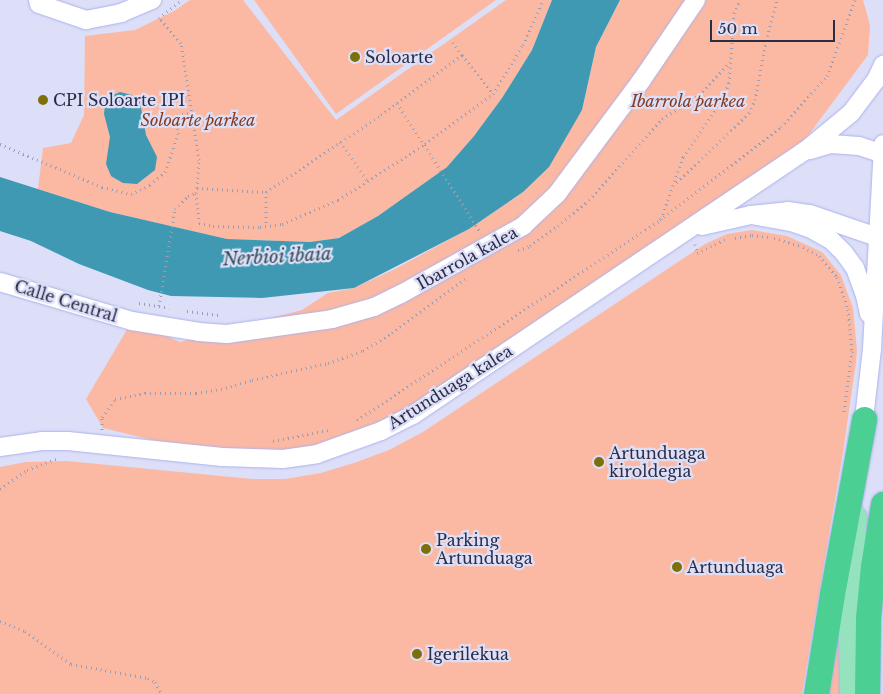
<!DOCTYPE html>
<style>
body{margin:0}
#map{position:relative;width:883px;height:694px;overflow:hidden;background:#dcdff7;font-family:"Libre Baskerville",serif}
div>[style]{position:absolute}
.green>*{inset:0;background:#fbb9a3}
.water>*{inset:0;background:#3f99b3}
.path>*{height:3px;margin-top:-1.5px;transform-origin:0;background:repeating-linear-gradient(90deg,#9a9db5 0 1px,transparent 0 5px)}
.roads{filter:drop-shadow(0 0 1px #acb2ed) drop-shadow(0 0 1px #acb2ed)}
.minor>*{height:18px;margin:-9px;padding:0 9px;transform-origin:9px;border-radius:9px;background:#fff}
.major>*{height:22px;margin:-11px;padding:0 11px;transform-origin:11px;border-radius:11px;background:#94e2be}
.highway>*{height:25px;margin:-12.5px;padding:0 12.5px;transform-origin:12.5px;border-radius:12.5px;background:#4ccf92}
.dots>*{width:14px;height:14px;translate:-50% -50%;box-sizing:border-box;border:2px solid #dcdff7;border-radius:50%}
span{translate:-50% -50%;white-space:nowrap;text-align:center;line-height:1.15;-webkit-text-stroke:4.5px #dcdff7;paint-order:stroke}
.poi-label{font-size:16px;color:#2b2d45}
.left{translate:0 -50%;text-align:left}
.park-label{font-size:16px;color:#853a20;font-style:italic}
.street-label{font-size:16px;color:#2b2d45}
.water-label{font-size:18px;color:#304c55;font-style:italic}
.scale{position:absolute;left:710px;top:20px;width:125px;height:22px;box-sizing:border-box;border:2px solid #2b2d45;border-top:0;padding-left:6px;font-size:15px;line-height:18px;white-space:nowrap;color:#2b2d45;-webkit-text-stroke:4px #dcdff7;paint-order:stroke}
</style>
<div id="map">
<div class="green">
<i style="clip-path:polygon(190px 0,243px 0,336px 120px,506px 0,552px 0,532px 50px,502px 98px,474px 136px,447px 167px,378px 216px,339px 238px,310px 242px,227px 239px,110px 212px,38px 189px,43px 148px,71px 143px,84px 115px,85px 36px,135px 30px,174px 11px)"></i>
<i style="clip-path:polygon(254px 0,496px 0,336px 114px)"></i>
<i style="clip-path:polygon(620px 0,863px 0,870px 25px,868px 55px,807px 137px,692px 229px,413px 415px,347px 445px,222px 457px,103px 428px,86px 399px,132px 321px,180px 342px,302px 310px,328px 293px,354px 288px,395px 269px,469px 229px,523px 192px,582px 110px,596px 47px)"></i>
<i style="clip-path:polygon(752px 230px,787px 236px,822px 252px,841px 275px,853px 308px,857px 351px,856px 362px,843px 452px,802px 694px,0 694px,0 467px,26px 462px,67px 461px,252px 479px,285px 479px,321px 473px,354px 463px,389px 450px,423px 432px,705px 244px,727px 234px)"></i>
<i style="clip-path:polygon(839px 624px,841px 694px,823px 694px)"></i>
</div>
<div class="water">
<i style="clip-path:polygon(552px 0,620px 0,596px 47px,582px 110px,549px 167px,523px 192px,469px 229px,354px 288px,262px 298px,171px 296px,148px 290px,79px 264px,31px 241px,0 231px,0 177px,110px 212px,227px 239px,310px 242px,339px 238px,378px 216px,447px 167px,474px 136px,502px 98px,532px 50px)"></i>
<i style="clip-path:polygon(120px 92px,132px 95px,140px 102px,146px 135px,157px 157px,155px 170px,137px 184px,123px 183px,116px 179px,111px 176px,106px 164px,110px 137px,104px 114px,105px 105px,113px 95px)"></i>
</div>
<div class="path">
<i style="left:462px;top:55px;width:50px;rotate:51.5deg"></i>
<i style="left:397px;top:103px;width:155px;rotate:57.1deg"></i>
<i style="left:340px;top:142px;width:47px;rotate:54.6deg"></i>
<i style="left:0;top:144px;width:111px;rotate:22.9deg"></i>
<i style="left:102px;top:187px;width:30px;rotate:14deg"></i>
<i style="left:131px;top:194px;width:21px;rotate:-25deg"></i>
<i style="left:150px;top:185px;width:20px;rotate:-41deg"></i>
<i style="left:165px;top:172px;width:40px;rotate:-71.1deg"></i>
<i style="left:178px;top:134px;width:19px;rotate:-93deg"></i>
<i style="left:177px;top:115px;width:15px;rotate:-8deg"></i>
<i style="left:673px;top:186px;width:105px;rotate:-43.8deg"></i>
<i style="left:749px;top:113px;width:14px;rotate:-65deg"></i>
<i style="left:755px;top:100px;width:60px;rotate:-79.4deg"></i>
<i style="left:766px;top:41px;width:42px;rotate:-75deg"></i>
<i style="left:197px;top:188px;width:69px;rotate:3.3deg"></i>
<i style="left:266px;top:192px;width:138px;rotate:-33.8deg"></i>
<i style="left:381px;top:115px;width:101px;rotate:-36.5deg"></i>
<i style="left:462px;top:55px;width:19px;rotate:-125deg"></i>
<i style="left:266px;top:192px;width:34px;rotate:90deg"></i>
<i style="left:196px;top:193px;width:30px;rotate:84deg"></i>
<i style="left:199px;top:223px;width:14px;rotate:12deg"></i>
<i style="left:213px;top:226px;width:47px;rotate:1.2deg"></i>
<i style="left:260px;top:227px;width:22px;rotate:-8deg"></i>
<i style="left:282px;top:224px;width:61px;rotate:-23.2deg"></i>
<i style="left:338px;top:200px;width:103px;rotate:-32.8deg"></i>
<i style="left:425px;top:144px;width:84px;rotate:-36.3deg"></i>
<i style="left:493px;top:94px;width:57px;rotate:-58.5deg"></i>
<i style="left:523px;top:45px;width:49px;rotate:-66deg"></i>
<i style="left:661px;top:219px;width:66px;rotate:-70.5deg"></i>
<i style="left:683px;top:157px;width:67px;rotate:-55.4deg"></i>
<i style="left:721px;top:102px;width:21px;rotate:-67deg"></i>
<i style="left:729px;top:83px;width:70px;rotate:-85.9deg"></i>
<i style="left:734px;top:13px;width:14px;rotate:-65deg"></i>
<i style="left:735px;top:238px;width:17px;rotate:-10deg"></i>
<i style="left:752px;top:235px;width:16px;rotate:7deg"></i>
<i style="left:774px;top:238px;width:30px;rotate:17deg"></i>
<i style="left:803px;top:247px;width:18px;rotate:29deg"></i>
<i style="left:819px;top:256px;width:28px;rotate:49deg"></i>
<i style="left:837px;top:277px;width:34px;rotate:71deg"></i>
<i style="left:848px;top:309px;width:42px;rotate:84.6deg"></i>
<i style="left:852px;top:351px;width:62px;rotate:97.5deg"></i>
<i style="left:695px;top:244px;width:9px;rotate:77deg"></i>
<i style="left:697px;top:253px;width:34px;rotate:-26deg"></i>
<i style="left:518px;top:250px;width:13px;rotate:-18deg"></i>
<i style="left:530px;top:246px;width:34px;rotate:-36deg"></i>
<i style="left:558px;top:226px;width:40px;rotate:-40deg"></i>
<i style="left:589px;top:200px;width:109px;rotate:-48deg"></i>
<i style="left:662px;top:119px;width:44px;rotate:-33deg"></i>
<i style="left:699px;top:95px;width:44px;rotate:-46.8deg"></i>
<i style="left:139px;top:303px;width:30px;rotate:9deg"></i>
<i style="left:159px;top:306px;width:98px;rotate:-80.6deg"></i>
<i style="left:175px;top:209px;width:18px;rotate:-45deg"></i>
<i style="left:188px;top:196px;width:9px;rotate:-21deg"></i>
<i style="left:196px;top:193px;width:5px;rotate:-79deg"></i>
<i style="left:197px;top:188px;width:28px;rotate:-86deg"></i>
<i style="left:199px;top:160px;width:118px;rotate:-98.7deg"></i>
<i style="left:181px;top:43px;width:33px;rotate:-131deg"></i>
<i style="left:159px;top:18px;width:29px;rotate:-38deg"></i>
<i style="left:187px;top:311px;width:34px;rotate:7deg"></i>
<i style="left:357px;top:420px;width:363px;rotate:-33.4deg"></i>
<i style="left:660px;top:220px;width:153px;rotate:-37.5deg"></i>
<i style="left:781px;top:127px;width:69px;rotate:-48deg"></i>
<i style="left:827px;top:76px;width:81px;rotate:-69.8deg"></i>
<i style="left:102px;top:430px;width:13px;rotate:-90deg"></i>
<i style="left:102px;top:417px;width:22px;rotate:-54deg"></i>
<i style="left:115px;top:399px;width:31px;rotate:-11deg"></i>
<i style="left:145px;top:393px;width:51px"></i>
<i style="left:196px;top:393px;width:25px;rotate:-9deg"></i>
<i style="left:221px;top:389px;width:32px;rotate:-16deg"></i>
<i style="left:252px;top:380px;width:78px;rotate:-12.6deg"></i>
<i style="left:328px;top:363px;width:37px;rotate:-19deg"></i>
<i style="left:363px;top:351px;width:34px;rotate:-32deg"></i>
<i style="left:392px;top:333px;width:91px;rotate:-36.5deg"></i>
<i style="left:273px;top:441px;width:56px;rotate:-11.3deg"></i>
<i style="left:0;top:489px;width:33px;rotate:-35deg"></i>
<i style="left:27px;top:470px;width:31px;rotate:-21deg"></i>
<i style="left:0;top:621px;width:27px;rotate:22deg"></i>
<i style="left:25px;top:631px;width:57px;rotate:35.7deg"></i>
<i style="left:71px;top:664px;width:78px;rotate:10.3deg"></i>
<i style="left:148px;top:678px;width:8px;rotate:30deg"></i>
<i style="left:155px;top:682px;width:14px;rotate:60deg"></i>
</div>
<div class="roads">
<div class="minor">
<i style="left:38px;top:0;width:4px;rotate:76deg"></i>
<i style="left:39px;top:4px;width:50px;rotate:18.8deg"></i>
<i style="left:86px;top:20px;width:36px;rotate:-11deg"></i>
<i style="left:121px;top:13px;width:34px;rotate:-23deg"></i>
<i style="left:810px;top:150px;width:22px;rotate:-16deg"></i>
<i style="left:831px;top:144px;width:28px;rotate:4deg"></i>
<i style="left:859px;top:146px;width:25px;rotate:18deg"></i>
<i style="left:751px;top:215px;width:41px;rotate:9.9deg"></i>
<i style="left:791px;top:222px;width:21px;rotate:19deg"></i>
<i style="left:811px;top:229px;width:23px;rotate:29deg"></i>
<i style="left:831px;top:240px;width:18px;rotate:45deg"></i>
<i style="left:844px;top:253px;width:19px;rotate:54deg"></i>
<i style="left:855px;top:268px;width:29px;rotate:70deg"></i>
<i style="left:865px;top:295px;width:19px;rotate:78deg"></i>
<i style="left:702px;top:226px;width:50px;rotate:-12.7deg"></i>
<i style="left:751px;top:215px;width:37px;rotate:-6deg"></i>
<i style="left:788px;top:211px;width:22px;rotate:8deg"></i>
<i style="left:810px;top:214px;width:77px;rotate:18.9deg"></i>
<i style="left:0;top:282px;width:138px;rotate:16.5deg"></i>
<i style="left:132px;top:321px;width:68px;rotate:9.3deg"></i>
<i style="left:199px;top:332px;width:28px;rotate:4deg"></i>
<i style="left:227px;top:334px;width:106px;rotate:-8.1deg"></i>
<i style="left:332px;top:319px;width:44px;rotate:-15.9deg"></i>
<i style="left:374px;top:307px;width:30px;rotate:-26deg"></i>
<i style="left:401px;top:294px;width:140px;rotate:-29.1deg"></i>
<i style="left:523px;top:226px;width:47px;rotate:-43.3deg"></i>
<i style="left:557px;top:194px;width:141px;rotate:-53.4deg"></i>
<i style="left:641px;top:81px;width:98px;rotate:-55.8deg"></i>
<i style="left:864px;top:419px;width:70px;rotate:-83.5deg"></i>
<i style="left:872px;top:349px;width:205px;rotate:-86.9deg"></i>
<i style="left:0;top:447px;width:42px;rotate:-8.1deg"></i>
<i style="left:42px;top:441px;width:26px"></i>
<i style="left:68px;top:441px;width:155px;rotate:5.9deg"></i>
<i style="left:222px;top:457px;width:61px;rotate:1.9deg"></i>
<i style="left:283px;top:459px;width:34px;rotate:-8deg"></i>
<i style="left:317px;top:454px;width:68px;rotate:-19.8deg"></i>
<i style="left:381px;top:431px;width:36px;rotate:-27deg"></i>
<i style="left:413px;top:415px;width:473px;rotate:-34deg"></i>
<i style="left:805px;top:151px;width:60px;rotate:-39.6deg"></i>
<i style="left:851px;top:113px;width:41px;rotate:-52.9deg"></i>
<i style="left:876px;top:80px;width:17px;rotate:-65deg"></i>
</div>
<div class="major">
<i style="left:851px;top:694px;width:95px;rotate:-91.2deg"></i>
<i style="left:849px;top:599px;width:82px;rotate:-85.1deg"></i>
</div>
<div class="highway">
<i style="left:816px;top:694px;width:101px;rotate:-80.9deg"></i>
<i style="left:832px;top:594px;width:178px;rotate:-79.6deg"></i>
<i style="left:867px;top:694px;width:76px;rotate:-89.2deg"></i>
<i style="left:868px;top:618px;width:52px;rotate:-84.5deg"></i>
<i style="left:873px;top:566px;width:63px;rotate:-80.8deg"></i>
</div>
</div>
<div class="dots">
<i style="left:355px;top:57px;background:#7e6f0d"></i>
<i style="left:43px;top:100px;background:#7e6f0d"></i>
<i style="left:599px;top:462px;background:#7e6f0d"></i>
<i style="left:426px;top:549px;background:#7e6f0d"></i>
<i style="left:677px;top:567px;background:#7e6f0d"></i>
<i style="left:417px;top:654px;background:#7e6f0d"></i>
</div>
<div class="poi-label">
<span class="left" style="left:365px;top:57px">Soloarte</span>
<span class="left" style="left:53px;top:100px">CPI Soloarte IPI</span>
<span class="left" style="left:609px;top:462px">Artunduaga<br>kiroldegia</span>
<span class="left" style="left:436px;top:549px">Parking<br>Artunduaga</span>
<span class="left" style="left:687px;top:567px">Artunduaga</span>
<span class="left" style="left:427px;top:654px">Igerilekua</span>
</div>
<div class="park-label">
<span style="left:688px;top:101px">Ibarrola parkea</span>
<span style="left:198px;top:120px">Soloarte parkea</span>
</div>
<div class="street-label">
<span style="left:467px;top:258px;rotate:-29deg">Ibarrola kalea</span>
<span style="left:66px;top:301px;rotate:17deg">Calle Central</span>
<span style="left:450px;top:387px;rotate:-32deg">Artunduaga kalea</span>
</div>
<div class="water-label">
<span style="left:277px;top:257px;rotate:-3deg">Nerbioi ibaia</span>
</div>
<div class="scale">50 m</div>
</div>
